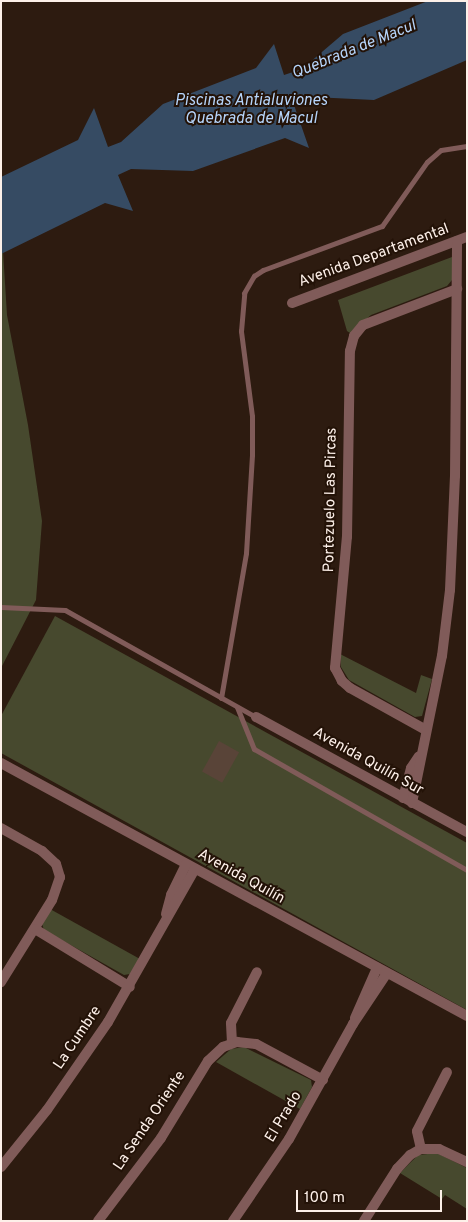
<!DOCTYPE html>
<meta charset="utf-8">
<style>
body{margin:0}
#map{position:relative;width:468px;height:1222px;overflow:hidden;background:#2d1b10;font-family:Overpass,sans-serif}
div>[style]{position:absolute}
.green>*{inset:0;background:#47492e}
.water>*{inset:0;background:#364b63}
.building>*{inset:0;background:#594438;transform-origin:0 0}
.lane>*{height:5px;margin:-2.5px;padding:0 2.5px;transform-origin:2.5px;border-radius:2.5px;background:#805b59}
.street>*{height:10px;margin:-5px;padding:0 5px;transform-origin:5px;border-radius:5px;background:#805b59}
span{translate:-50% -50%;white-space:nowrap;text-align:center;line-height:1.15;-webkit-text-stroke:4px #231207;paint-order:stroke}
.street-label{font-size:15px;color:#fdf0e9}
.water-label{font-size:16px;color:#b6d5fb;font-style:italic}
.frame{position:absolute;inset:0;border:2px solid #fdf0e9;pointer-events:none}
.scale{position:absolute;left:296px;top:1190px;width:146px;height:22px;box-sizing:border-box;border:2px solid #fdf0e9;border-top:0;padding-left:6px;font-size:15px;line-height:18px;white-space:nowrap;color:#fdf0e9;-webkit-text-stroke:4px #231207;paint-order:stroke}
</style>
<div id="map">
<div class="green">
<i style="clip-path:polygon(1px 219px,7px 315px,28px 425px,42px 521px,36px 600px,1px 668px)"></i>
<i style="clip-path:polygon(452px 257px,452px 280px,447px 286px,371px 315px,350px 333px,347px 331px,338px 300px)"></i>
<i style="clip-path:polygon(55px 616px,467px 843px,467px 1010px,1px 753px,1px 716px)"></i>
<i style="clip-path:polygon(340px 654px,416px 693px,421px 675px,432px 679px,422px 716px,415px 717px,349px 680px,341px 667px)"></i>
<i style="clip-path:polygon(50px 909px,140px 959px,130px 974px,124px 975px,44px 930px,42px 924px)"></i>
<i style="clip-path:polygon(244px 1047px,311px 1080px,312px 1087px,300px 1109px,216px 1062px,231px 1049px)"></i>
<i style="clip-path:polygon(437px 1153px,467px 1168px,467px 1209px,445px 1195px,442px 1199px,400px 1173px,418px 1155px)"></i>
</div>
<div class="water">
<i style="clip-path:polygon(428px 1px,467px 1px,467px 60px,374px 100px,313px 97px,294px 105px,309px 148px,285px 138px,193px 171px,131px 169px,118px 175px,133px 211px,105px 203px,1px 254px,1px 177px,78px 140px,94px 108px,108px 147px,121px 142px,163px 104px,256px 68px,274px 44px,284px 75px,302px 69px,343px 34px)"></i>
</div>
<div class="building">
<i style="left:219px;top:741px;width:23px;height:35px;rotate:29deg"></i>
</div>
<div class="lane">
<i style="left:1px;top:607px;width:64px;rotate:2.7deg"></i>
<i style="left:65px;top:610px;width:219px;rotate:29.3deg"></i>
<i style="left:221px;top:698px;width:147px;rotate:-80.2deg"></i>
<i style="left:246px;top:553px;width:98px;rotate:-86.5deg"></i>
<i style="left:252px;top:455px;width:39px;rotate:-90deg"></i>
<i style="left:252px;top:416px;width:86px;rotate:-97.4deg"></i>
<i style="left:241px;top:331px;width:38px;rotate:-85deg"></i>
<i style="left:244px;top:293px;width:20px;rotate:-60deg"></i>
<i style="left:254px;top:276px;width:11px;rotate:-34deg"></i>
<i style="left:263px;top:270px;width:127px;rotate:-20.3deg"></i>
<i style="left:382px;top:226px;width:78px;rotate:-54.9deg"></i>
<i style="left:427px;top:162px;width:18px;rotate:-41deg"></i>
<i style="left:441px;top:150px;width:26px;rotate:-9deg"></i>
<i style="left:237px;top:707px;width:45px;rotate:68deg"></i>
<i style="left:254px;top:749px;width:245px;rotate:29.6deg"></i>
</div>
<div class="street">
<i style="left:292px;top:303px;width:187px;rotate:-20.7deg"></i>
<i style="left:256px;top:717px;width:240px;rotate:28.6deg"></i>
<i style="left:426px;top:730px;width:87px;rotate:-151.1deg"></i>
<i style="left:350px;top:688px;width:11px;rotate:-139deg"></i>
<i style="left:342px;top:681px;width:15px;rotate:-118deg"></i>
<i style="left:335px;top:668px;width:132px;rotate:-84.8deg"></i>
<i style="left:347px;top:537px;width:186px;rotate:-89.1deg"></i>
<i style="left:350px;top:351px;width:16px;rotate:-75deg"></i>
<i style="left:354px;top:336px;width:14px;rotate:-51deg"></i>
<i style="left:363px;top:325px;width:101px;rotate:-21deg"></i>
<i style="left:1px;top:763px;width:530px;rotate:28.5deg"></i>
<i style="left:403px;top:798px;width:31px;rotate:-75deg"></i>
<i style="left:411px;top:768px;width:14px;rotate:-56deg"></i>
<i style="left:412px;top:803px;width:150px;rotate:-78.5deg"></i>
<i style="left:442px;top:656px;width:66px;rotate:-83.1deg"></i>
<i style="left:450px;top:590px;width:114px;rotate:-87.5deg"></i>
<i style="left:455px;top:476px;width:235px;rotate:-89.5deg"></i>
<i style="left:1px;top:828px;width:47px;rotate:29.3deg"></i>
<i style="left:42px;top:851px;width:19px;rotate:43deg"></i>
<i style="left:56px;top:864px;width:14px;rotate:73deg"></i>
<i style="left:60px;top:877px;width:24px;rotate:109deg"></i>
<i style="left:52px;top:900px;width:97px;rotate:121.9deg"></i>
<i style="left:166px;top:914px;width:20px;rotate:-75deg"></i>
<i style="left:171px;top:895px;width:34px;rotate:-64deg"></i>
<i style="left:35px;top:929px;width:111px;rotate:31.4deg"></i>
<i style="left:355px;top:1018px;width:55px;rotate:-66.3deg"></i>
<i style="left:232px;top:1043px;width:20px;rotate:-93deg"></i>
<i style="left:231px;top:1023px;width:57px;rotate:-63deg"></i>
<i style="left:421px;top:1149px;width:18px;rotate:-103deg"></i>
<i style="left:417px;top:1131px;width:66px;rotate:-63deg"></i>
<i style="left:1px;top:1167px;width:73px;rotate:-51.1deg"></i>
<i style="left:47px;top:1110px;width:107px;rotate:-55.3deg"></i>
<i style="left:108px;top:1022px;width:176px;rotate:-60.4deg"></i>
<i style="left:98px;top:1221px;width:104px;rotate:-52.8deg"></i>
<i style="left:161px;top:1138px;width:90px;rotate:-58.6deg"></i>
<i style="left:208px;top:1061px;width:21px;rotate:-43deg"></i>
<i style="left:223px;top:1047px;width:15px;rotate:-20deg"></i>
<i style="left:237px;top:1042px;width:19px;rotate:6deg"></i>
<i style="left:256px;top:1044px;width:76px;rotate:28.2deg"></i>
<i style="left:233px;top:1221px;width:99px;rotate:-55.7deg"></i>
<i style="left:289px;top:1139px;width:132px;rotate:-60.9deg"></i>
<i style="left:353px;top:1024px;width:61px;rotate:-56.3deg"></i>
<i style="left:364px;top:1221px;width:62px;rotate:-57.6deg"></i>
<i style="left:397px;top:1169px;width:19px;rotate:-47deg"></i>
<i style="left:410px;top:1155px;width:13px;rotate:-29deg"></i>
<i style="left:421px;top:1149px;width:18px"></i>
<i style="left:439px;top:1149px;width:31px;rotate:25deg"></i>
</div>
<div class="street-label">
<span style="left:374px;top:256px;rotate:-20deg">Avenida Departamental</span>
<span style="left:331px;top:500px;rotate:-89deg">Portezuelo Las Pircas</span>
<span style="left:368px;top:762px;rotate:29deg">Avenida Quilín Sur</span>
<span style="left:241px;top:877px;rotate:29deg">Avenida Quilín</span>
<span style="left:78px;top:1038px;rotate:-56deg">La Cumbre</span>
<span style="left:284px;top:1117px;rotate:-59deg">El Prado</span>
<span style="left:150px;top:1121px;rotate:-56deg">La Senda Oriente</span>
</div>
<div class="water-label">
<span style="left:354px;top:50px;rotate:-22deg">Quebrada de Macul</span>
<span style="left:251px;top:110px">Piscinas Antialuviones<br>Quebrada de Macul</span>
</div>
<div class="frame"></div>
<div class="scale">100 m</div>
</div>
